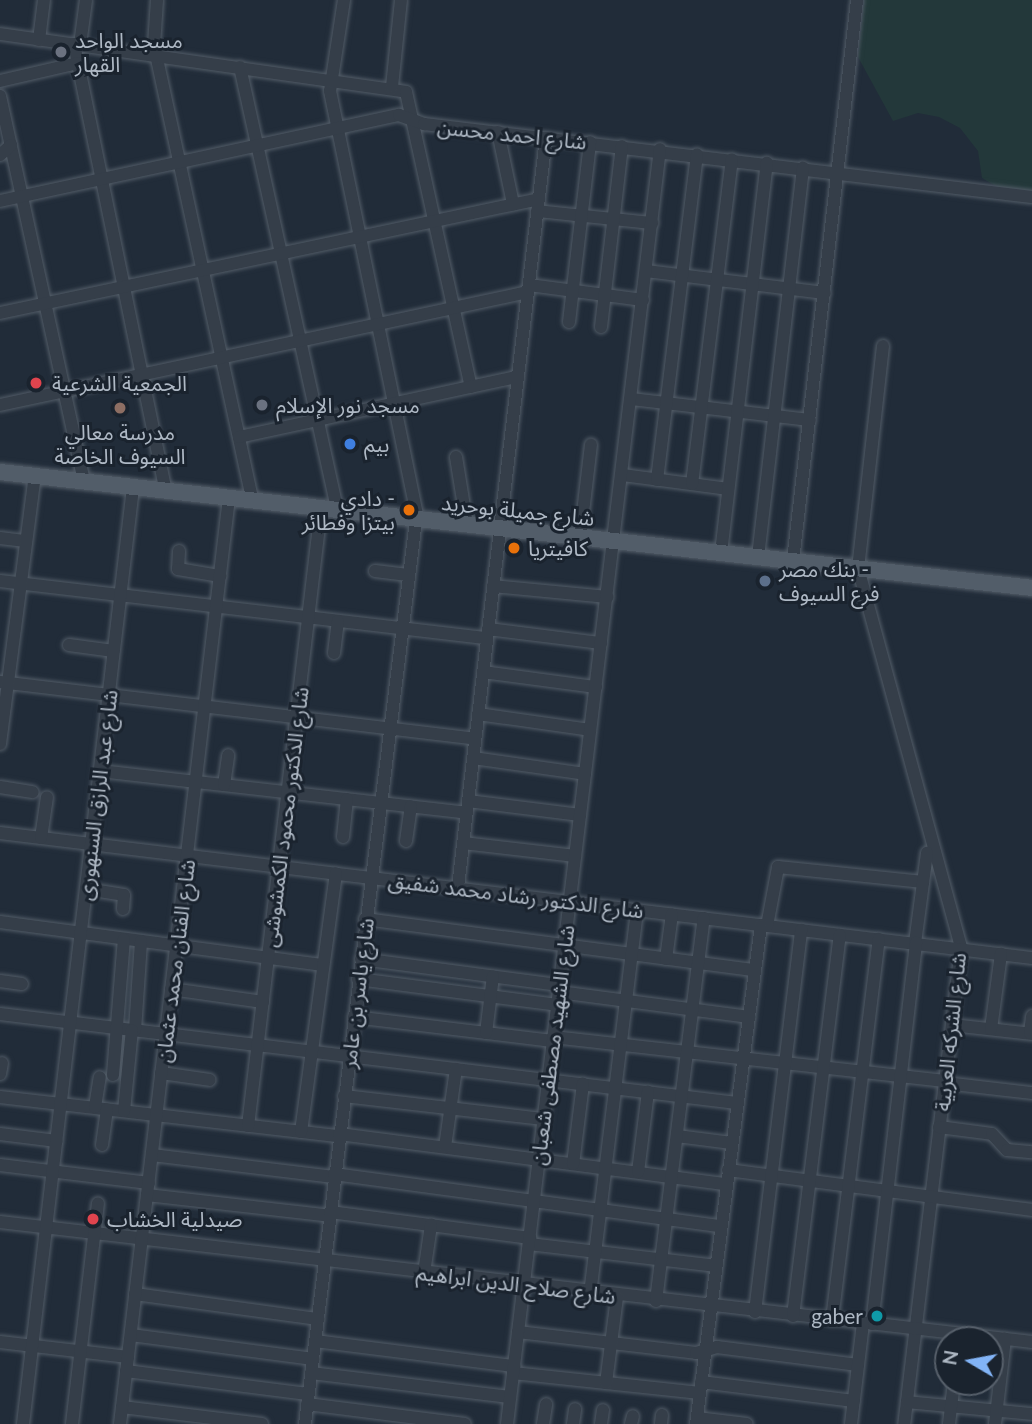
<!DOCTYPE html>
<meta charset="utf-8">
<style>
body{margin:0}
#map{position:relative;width:1032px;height:1424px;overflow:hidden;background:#212c39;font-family:Lato,"Noto Sans Arabic",sans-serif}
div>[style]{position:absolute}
.green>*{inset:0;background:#23383a}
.roads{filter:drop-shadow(0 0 2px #525c67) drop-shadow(0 0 2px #525c67)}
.minor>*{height:12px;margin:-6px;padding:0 6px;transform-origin:6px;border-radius:6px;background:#353e49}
.major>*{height:16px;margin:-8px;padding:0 8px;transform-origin:8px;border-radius:8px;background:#525d69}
.dots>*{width:19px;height:19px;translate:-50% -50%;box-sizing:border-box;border:4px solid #1a232e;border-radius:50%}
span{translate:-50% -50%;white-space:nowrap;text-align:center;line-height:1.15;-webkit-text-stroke:6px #1a232e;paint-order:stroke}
.poi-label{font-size:21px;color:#afb9c5}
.left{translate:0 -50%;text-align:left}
.right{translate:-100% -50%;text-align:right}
.street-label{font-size:21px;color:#afb9c5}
.north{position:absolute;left:934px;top:1326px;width:70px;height:70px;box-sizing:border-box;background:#1a232e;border:2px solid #565f6a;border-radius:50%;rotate:280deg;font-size:19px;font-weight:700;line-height:28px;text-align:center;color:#afb9c5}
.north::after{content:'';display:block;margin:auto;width:24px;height:32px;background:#82b4f7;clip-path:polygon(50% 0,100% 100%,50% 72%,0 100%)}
</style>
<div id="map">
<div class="green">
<i style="clip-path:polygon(864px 0,1032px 0,1032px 191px,1001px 189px,982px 178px,978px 151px,960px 128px,939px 117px,918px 113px,893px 121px,858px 57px)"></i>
</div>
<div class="roads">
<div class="minor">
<i style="left:157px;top:0;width:45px;rotate:93.8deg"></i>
<i style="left:154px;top:45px;width:467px;rotate:77.8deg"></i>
<i style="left:344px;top:0;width:92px;rotate:98.7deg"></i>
<i style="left:330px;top:91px;width:438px;rotate:78.4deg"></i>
<i style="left:0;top:34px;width:410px;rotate:8.1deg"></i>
<i style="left:406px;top:92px;width:302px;rotate:77.6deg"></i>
<i style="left:39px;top:40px;width:40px;rotate:-82.9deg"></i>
<i style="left:74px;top:44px;width:456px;rotate:78.4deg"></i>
<i style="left:80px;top:45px;width:45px;rotate:-82.4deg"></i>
<i style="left:240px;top:67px;width:455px;rotate:77.6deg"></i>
<i style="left:0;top:81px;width:80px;rotate:-13deg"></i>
<i style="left:392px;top:87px;width:87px;rotate:-84.1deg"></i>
<i style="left:0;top:96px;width:394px;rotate:77.7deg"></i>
<i style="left:498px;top:132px;width:74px;rotate:78.2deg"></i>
<i style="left:0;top:155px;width:15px;rotate:-42deg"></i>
<i style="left:0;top:201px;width:408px;rotate:-12.2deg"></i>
<i style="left:399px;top:115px;width:27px;rotate:20deg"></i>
<i style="left:424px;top:124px;width:612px;rotate:6.85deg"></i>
<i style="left:537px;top:211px;width:116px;rotate:6deg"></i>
<i style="left:646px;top:271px;width:180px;rotate:7deg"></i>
<i style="left:529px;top:285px;width:115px;rotate:7.5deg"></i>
<i style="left:0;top:313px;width:551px;rotate:-11.94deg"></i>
<i style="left:569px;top:322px;width:181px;rotate:-83.3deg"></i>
<i style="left:601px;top:327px;width:182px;rotate:-83.4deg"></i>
<i style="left:883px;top:346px;width:223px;rotate:96.4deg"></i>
<i style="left:858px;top:568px;width:394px;rotate:74.8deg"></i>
<i style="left:961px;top:948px;width:479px;rotate:96.8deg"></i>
<i style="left:631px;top:399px;width:180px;rotate:6.7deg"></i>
<i style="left:0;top:405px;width:540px;rotate:-12.08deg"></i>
<i style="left:239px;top:437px;width:284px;rotate:-12.2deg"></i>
<i style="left:456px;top:457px;width:69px;rotate:80.8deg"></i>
<i style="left:623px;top:475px;width:106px;rotate:7.6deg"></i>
<i style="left:657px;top:480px;width:328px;rotate:-83deg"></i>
<i style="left:692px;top:484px;width:327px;rotate:-83deg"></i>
<i style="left:0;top:538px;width:26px;rotate:7deg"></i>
<i style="left:580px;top:538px;width:94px;rotate:-83.3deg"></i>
<i style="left:179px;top:551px;width:18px;rotate:93deg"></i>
<i style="left:178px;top:569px;width:43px;rotate:9.5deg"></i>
<i style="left:721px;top:553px;width:393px;rotate:-83.3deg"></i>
<i style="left:758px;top:557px;width:392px;rotate:-83.4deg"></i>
<i style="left:793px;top:561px;width:565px;rotate:-83.49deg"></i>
<i style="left:375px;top:571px;width:33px;rotate:7deg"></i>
<i style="left:0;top:581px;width:490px;rotate:6.7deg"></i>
<i style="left:493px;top:586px;width:115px;rotate:5.5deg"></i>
<i style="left:488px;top:629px;width:114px;rotate:7.1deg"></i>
<i style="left:69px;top:645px;width:45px;rotate:7.6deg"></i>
<i style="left:334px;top:653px;width:32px;rotate:-83deg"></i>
<i style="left:483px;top:672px;width:114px;rotate:7.6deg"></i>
<i style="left:0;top:682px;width:478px;rotate:6.8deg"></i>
<i style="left:478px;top:714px;width:113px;rotate:8.1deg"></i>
<i style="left:0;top:744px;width:271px;rotate:-82.6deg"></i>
<i style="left:473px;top:758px;width:113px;rotate:8.1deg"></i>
<i style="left:100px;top:771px;width:368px;rotate:6.5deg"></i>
<i style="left:224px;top:785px;width:30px;rotate:-82deg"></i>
<i style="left:0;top:787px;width:33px;rotate:9deg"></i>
<i style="left:468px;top:801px;width:113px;rotate:7.1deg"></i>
<i style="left:0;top:833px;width:1040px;rotate:6.91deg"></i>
<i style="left:343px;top:837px;width:38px;rotate:-84deg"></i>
<i style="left:41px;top:838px;width:41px;rotate:-81.7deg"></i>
<i style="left:406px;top:841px;width:35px;rotate:-82deg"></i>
<i style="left:463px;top:843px;width:113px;rotate:6.6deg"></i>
<i style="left:458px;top:887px;width:754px;rotate:-83.3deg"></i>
<i style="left:86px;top:889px;width:38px;rotate:9deg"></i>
<i style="left:124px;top:895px;width:14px;rotate:94deg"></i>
<i style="left:365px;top:919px;width:393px;rotate:7.5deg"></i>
<i style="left:0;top:922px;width:326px;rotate:7.6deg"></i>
<i style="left:767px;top:926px;width:60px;rotate:-79.4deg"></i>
<i style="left:778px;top:867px;width:146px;rotate:5.9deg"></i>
<i style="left:915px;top:943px;width:91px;rotate:-82.4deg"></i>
<i style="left:361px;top:959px;width:200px;rotate:7.5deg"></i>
<i style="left:666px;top:959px;width:45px;rotate:-82.4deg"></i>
<i style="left:358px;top:979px;width:201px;rotate:7.4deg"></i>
<i style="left:0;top:981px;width:22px;rotate:8deg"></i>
<i style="left:171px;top:989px;width:93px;rotate:8deg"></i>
<i style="left:559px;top:992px;width:192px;rotate:7.5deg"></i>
<i style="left:0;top:1014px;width:742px;rotate:6.89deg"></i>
<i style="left:354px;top:1017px;width:200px;rotate:6.9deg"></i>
<i style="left:952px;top:1025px;width:81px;rotate:6.4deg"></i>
<i style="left:991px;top:1029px;width:76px;rotate:-82.4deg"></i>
<i style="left:135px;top:1030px;width:89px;rotate:-86.1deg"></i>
<i style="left:486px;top:1033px;width:57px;rotate:-83deg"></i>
<i style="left:1030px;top:1033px;width:17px;rotate:-83deg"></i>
<i style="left:553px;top:1037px;width:394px;rotate:6.4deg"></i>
<i style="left:161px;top:1073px;width:49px;rotate:8.1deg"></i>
<i style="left:0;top:1074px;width:11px;rotate:-80deg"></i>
<i style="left:113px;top:1075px;width:136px;rotate:-85.4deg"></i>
<i style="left:945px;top:1083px;width:88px;rotate:6.6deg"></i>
<i style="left:344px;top:1096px;width:201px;rotate:6.6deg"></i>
<i style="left:0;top:1097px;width:341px;rotate:6.6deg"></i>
<i style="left:95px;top:1107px;width:30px;rotate:-81deg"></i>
<i style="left:124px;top:1111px;width:81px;rotate:-84.4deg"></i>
<i style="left:248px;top:1126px;width:621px;rotate:-83.25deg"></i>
<i style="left:939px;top:1127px;width:53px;rotate:7.5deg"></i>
<i style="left:992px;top:1134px;width:22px;rotate:47deg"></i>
<i style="left:1007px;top:1150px;width:25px;rotate:5deg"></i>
<i style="left:301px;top:1132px;width:261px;rotate:-82.3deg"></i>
<i style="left:0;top:1134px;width:57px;rotate:7deg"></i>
<i style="left:339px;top:1134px;width:390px;rotate:7.4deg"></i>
<i style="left:677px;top:1136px;width:55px;rotate:7.3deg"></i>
<i style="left:102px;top:1145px;width:36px;rotate:-82deg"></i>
<i style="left:445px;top:1147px;width:79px;rotate:-82deg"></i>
<i style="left:152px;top:1155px;width:183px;rotate:6.9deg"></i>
<i style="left:573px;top:1164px;width:81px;rotate:-82.9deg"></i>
<i style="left:0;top:1165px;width:150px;rotate:6.9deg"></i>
<i style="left:728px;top:1170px;width:307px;rotate:7.5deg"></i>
<i style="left:638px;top:1172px;width:81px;rotate:-82.9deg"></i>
<i style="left:334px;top:1174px;width:390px;rotate:7.7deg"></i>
<i style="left:147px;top:1195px;width:184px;rotate:6.5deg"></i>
<i style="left:330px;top:1212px;width:202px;rotate:7.4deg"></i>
<i style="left:0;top:1222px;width:1039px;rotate:6.63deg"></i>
<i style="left:529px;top:1244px;width:187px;rotate:6.7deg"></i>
<i style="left:424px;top:1273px;width:49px;rotate:-81.7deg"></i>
<i style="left:135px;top:1294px;width:185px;rotate:7.8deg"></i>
<i style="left:590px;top:1294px;width:387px;rotate:-83deg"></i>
<i style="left:656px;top:1301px;width:386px;rotate:-82.9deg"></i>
<i style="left:755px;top:1312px;width:385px;rotate:-83.1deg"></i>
<i style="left:793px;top:1316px;width:384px;rotate:-83deg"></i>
<i style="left:832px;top:1320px;width:384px;rotate:-83deg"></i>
<i style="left:872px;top:1324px;width:384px;rotate:-83.4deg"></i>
<i style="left:518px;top:1332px;width:179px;rotate:6.7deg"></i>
<i style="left:696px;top:1353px;width:22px;rotate:-16deg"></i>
<i style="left:717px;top:1347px;width:142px;rotate:7.3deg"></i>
<i style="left:131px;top:1335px;width:184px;rotate:7.5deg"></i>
<i style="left:315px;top:1341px;width:201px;rotate:7.2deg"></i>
<i style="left:0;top:1342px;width:129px;rotate:6.7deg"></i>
<i style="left:126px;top:1371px;width:183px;rotate:7.2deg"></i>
<i style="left:311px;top:1373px;width:200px;rotate:6.9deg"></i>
<i style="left:513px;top:1373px;width:188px;rotate:6.1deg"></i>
<i style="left:701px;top:1382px;width:154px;rotate:7.1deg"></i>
<i style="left:606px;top:1383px;width:87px;rotate:-82.7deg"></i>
<i style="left:907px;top:1402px;width:126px;rotate:5.5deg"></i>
<i style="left:307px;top:1404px;width:159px;rotate:7.2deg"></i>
<i style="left:122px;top:1407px;width:141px;rotate:6.9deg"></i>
<i style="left:697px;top:1418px;width:50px;rotate:6.8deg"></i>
<i style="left:23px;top:1424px;width:943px;rotate:-83.3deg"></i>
<i style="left:72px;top:1424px;width:222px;rotate:-83.3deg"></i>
<i style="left:120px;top:1424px;width:932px;rotate:-83.29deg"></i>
<i style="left:305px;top:1424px;width:911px;rotate:-83deg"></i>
<i style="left:507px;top:1424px;width:1284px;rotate:-83.16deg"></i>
<i style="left:543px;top:1424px;width:20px;rotate:-81deg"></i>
<i style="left:573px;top:1424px;width:15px;rotate:-82deg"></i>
<i style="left:601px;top:1424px;width:14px;rotate:-82deg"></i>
<i style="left:631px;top:1424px;width:8px;rotate:-76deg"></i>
<i style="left:661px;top:1424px;width:9px;rotate:-84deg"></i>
<i style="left:696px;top:1424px;width:503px;rotate:-82.58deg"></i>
<i style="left:851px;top:1424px;width:102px;rotate:-83.2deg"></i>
<i style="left:949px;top:1424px;width:42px;rotate:-83.2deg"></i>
<i style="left:995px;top:1424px;width:86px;rotate:-83.3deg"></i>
</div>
<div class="major">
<i style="left:0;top:472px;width:1038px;rotate:6.41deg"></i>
</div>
</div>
<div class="dots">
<i style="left:61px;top:52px;background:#6b7280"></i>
<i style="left:36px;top:383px;background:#e0444e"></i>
<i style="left:262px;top:405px;background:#6b7280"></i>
<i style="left:120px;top:408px;background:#8d6e63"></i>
<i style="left:350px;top:444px;background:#3f7fe0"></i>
<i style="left:409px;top:510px;background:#e8710a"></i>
<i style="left:514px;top:548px;background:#e8710a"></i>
<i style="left:765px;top:581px;background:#5c6f8a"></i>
<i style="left:93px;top:1219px;background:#e0444e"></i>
<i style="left:877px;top:1316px;background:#0f9aa8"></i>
</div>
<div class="poi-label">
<span class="left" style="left:75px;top:52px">مسجد الواحد<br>القهار</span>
<span class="left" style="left:52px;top:383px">الجمعية الشرعية</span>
<span class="left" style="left:276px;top:405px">مسجد نور الإسلام</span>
<span style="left:120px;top:444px">مدرسة معالي<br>السيوف الخاصة</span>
<span class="left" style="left:364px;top:444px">بيم</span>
<span class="right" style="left:395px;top:510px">دادي -<br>بيتزا وفطائر</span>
<span class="left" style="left:528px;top:548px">كافيتريا</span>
<span class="left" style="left:779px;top:581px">بنك مصر -<br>فرع السيوف</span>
<span class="left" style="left:107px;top:1219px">صيدلية الخشاب</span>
<span class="right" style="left:863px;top:1316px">gaber</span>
</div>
<div class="street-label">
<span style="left:512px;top:134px;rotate:6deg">شارع احمد محسن</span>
<span style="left:518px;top:510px;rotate:6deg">شارع جميلة بوحريد</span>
<span style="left:97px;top:795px;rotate:-83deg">شارع عبد الرازق السنهورى</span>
<span style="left:285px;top:817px;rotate:-83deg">شارع الدكتور محمود الكمشوشى</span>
<span style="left:516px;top:895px;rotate:7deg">شارع الدكتور رشاد محمد شفيق</span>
<span style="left:175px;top:961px;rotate:-83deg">شارع الفنان محمد عثمان</span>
<span style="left:357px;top:993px;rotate:-83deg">شارع ياسر بن عامر</span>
<span style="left:950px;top:1032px;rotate:-84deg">شارع الشركه العربية</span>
<span style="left:552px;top:1045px;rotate:-83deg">شارع الشهيد مصطفى شعبان</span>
<span style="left:516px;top:1284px;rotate:7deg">شارع صلاح الدين ابراهيم</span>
</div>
<div class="north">N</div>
</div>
